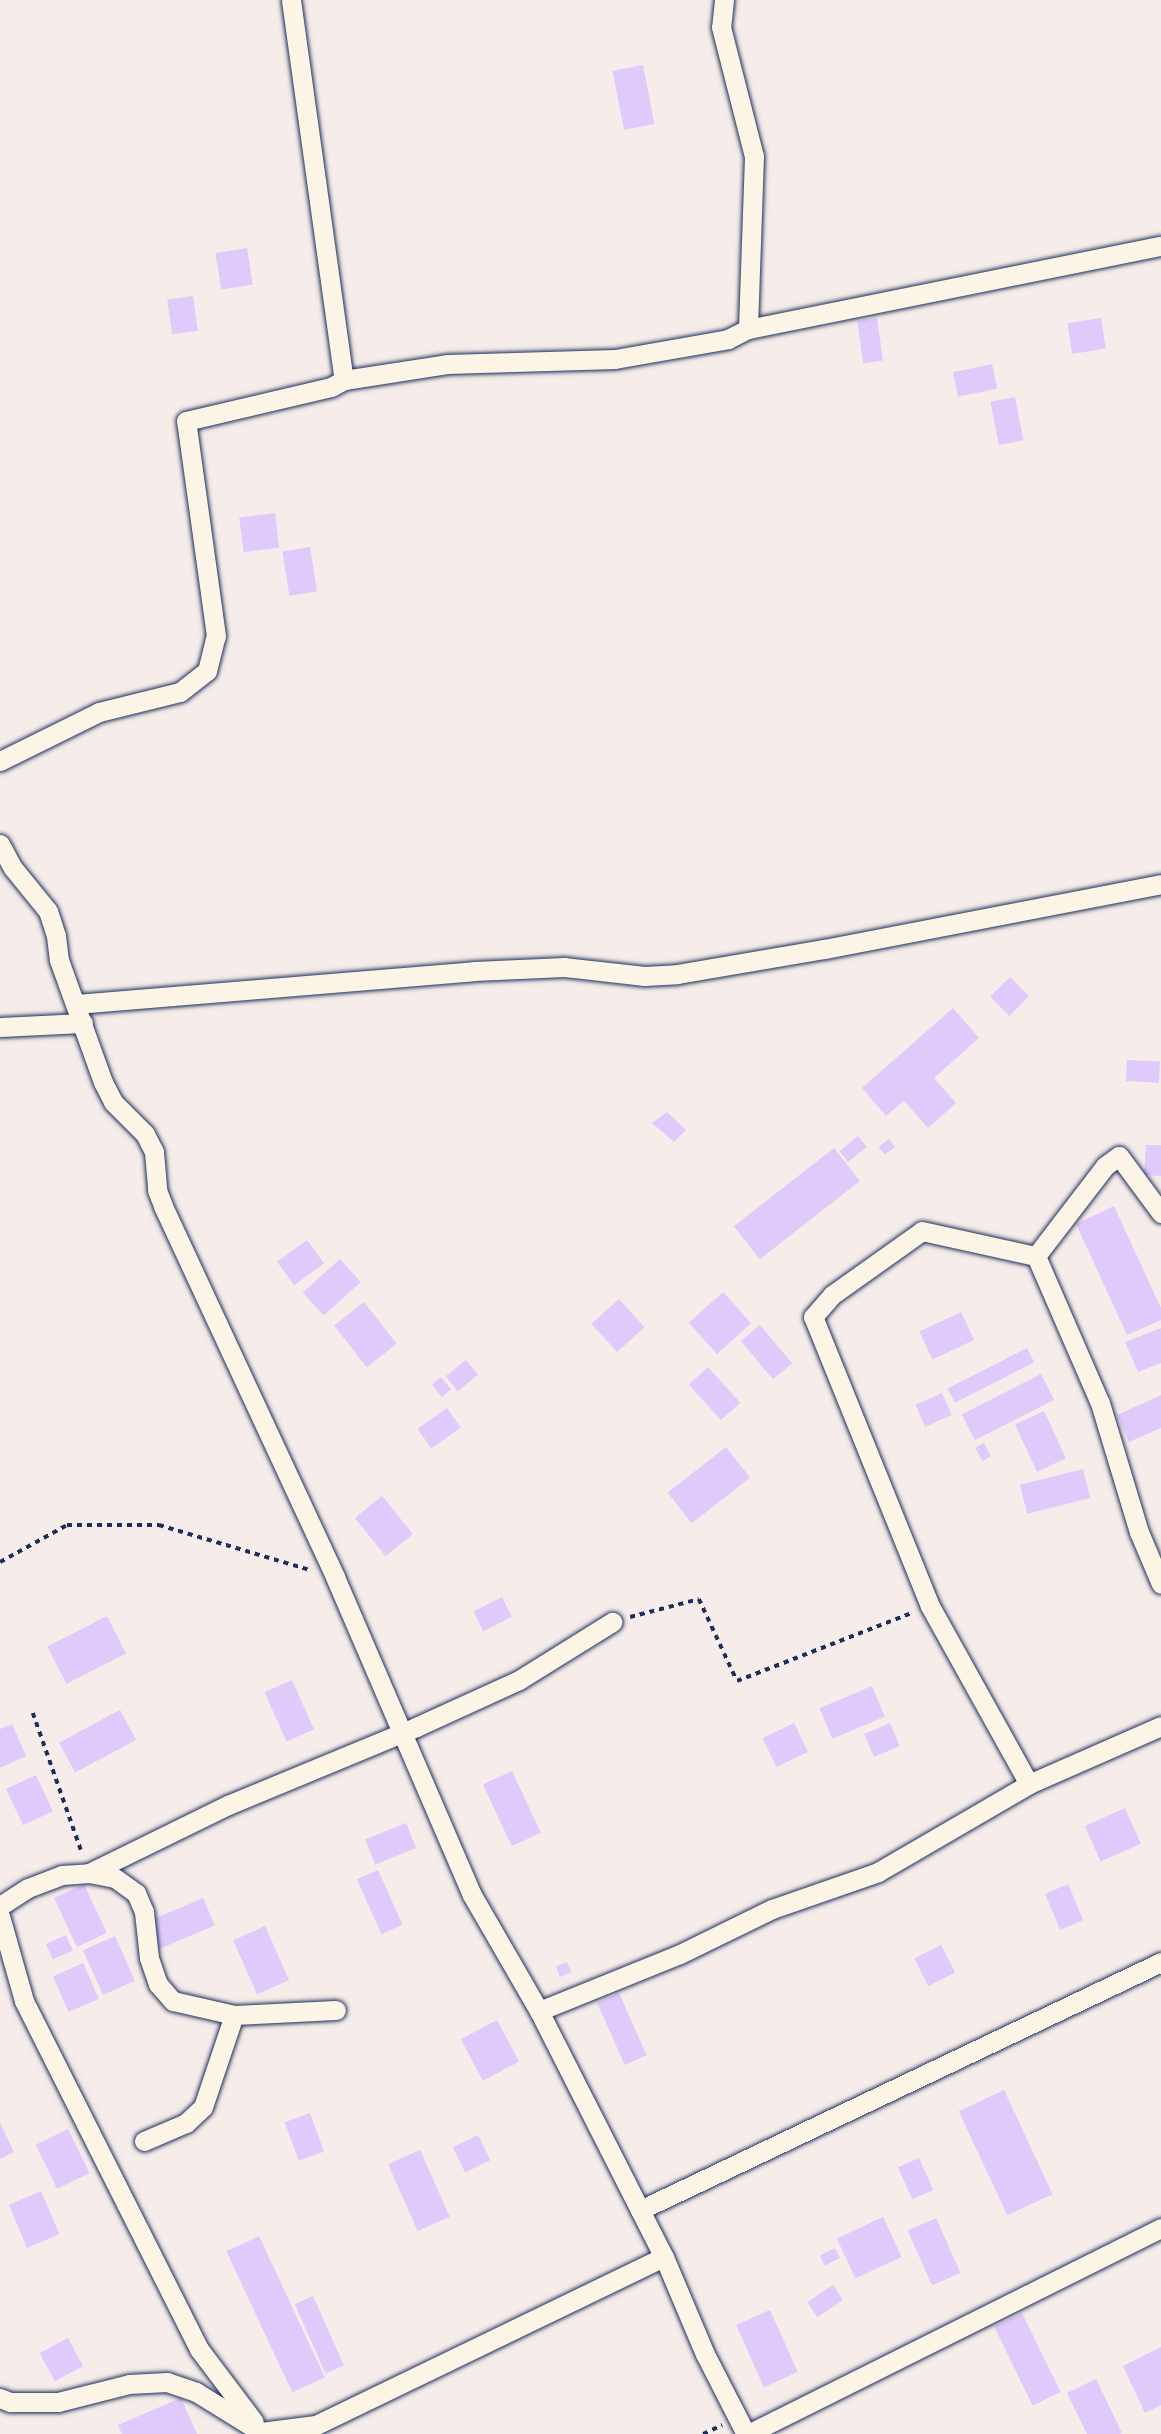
<!DOCTYPE html>
<style>
body{margin:0}
#map{position:relative;width:1161px;height:2434px;overflow:hidden;background:#f6ece9;font-family:"Balsamiq Sans",sans-serif}
div>[style]{position:absolute}
.building>*{inset:0;background:#dfcafb;transform-origin:0 0}
.path>*{height:3.5px;margin-top:-1.75px;transform-origin:0;background:repeating-linear-gradient(90deg,#1b2f5e 0 5px,transparent 0 10px)}
.roads{filter:drop-shadow(0 0 2px #1b2f5e) drop-shadow(0 0 2px #1b2f5e)}
.street>*{height:19px;margin:-9.5px;padding:0 9.5px;transform-origin:9.5px;border-radius:9.5px;background:#fcf5e5}
span{translate:-50% -50%;white-space:nowrap;text-align:center;line-height:1.15;-webkit-text-stroke:7px #fcf5e5;paint-order:stroke}
</style>
<div id="map">
<div class="building">
<i style="left:643px;top:65px;width:60px;height:31px;rotate:79deg"></i>
<i style="left:247px;top:248px;width:37px;height:32px;rotate:81deg"></i>
<i style="left:193px;top:296px;width:35px;height:26px;rotate:82deg"></i>
<i style="left:877px;top:318px;width:43px;height:20px;rotate:82deg"></i>
<i style="left:1101px;top:318px;width:31px;height:34px;rotate:81deg"></i>
<i style="left:992px;top:364px;width:25px;height:40px;rotate:78deg"></i>
<i style="left:1015px;top:397px;width:44px;height:25px;rotate:79deg"></i>
<i style="left:275px;top:513px;width:35px;height:36px;rotate:83deg"></i>
<i style="left:310px;top:547px;width:45px;height:28px;rotate:81deg"></i>
<i style="left:1010px;top:977px;width:27px;height:28px;rotate:45deg"></i>
<i style="clip-path:polygon(953px 1008px,979px 1038px,934px 1078px,956px 1103px,928px 1128px,904px 1101px,886px 1116px,862px 1088px)"></i>
<i style="left:1127px;top:1060px;width:33px;height:21px;rotate:3deg"></i>
<i style="clip-path:polygon(667px 1112px,686px 1130px,674px 1142px,652px 1123px)"></i>
<i style="left:858px;top:1136px;width:14px;height:24px;rotate:51deg"></i>
<i style="left:889px;top:1139px;width:10px;height:13px;rotate:53deg"></i>
<i style="clip-path:polygon(1146px 1145px,1161px 1145px,1161px 1176px,1144px 1175px)"></i>
<i style="left:834px;top:1148px;width:42px;height:127px;rotate:52deg"></i>
<i style="clip-path:polygon(1114px 1206px,1161px 1308px,1161px 1320px,1127px 1335px,1076px 1224px)"></i>
<i style="left:307px;top:1240px;width:29px;height:37px;rotate:54deg"></i>
<i style="left:340px;top:1259px;width:31px;height:50px;rotate:48deg"></i>
<i style="left:723px;top:1292px;width:42px;height:46px;rotate:48deg"></i>
<i style="left:619px;top:1299px;width:38px;height:37px;rotate:48deg"></i>
<i style="left:364px;top:1302px;width:53px;height:38px;rotate:52deg"></i>
<i style="left:961px;top:1312px;width:31px;height:46px;rotate:65deg"></i>
<i style="left:760px;top:1325px;width:50px;height:25px;rotate:50deg"></i>
<i style="clip-path:polygon(1161px 1328px,1161px 1363px,1138px 1372px,1125px 1342px)"></i>
<i style="left:1027px;top:1348px;width:16px;height:89px;rotate:63deg"></i>
<i style="left:466px;top:1360px;width:19px;height:26px;rotate:51deg"></i>
<i style="left:708px;top:1367px;width:48px;height:26px;rotate:48deg"></i>
<i style="left:1041px;top:1374px;width:29px;height:89px;rotate:63deg"></i>
<i style="left:441px;top:1377px;width:16px;height:12px;rotate:50deg"></i>
<i style="left:942px;top:1393px;width:24px;height:29px;rotate:66deg"></i>
<i style="clip-path:polygon(1161px 1395px,1161px 1428px,1129px 1442px,1117px 1415px)"></i>
<i style="left:447px;top:1408px;width:24px;height:36px;rotate:55deg"></i>
<i style="left:1044px;top:1411px;width:52px;height:32px;rotate:65deg"></i>
<i style="left:984px;top:1443px;width:15px;height:10px;rotate:62deg"></i>
<i style="left:726px;top:1447px;width:39px;height:74px;rotate:52deg"></i>
<i style="left:1083px;top:1469px;width:30px;height:65px;rotate:76deg"></i>
<i style="left:382px;top:1496px;width:49px;height:35px;rotate:51deg"></i>
<i style="left:502px;top:1597px;width:22px;height:32px;rotate:63deg"></i>
<i style="left:107px;top:1616px;width:42px;height:67px;rotate:63deg"></i>
<i style="left:292px;top:1680px;width:54px;height:30px;rotate:66deg"></i>
<i style="left:872px;top:1686px;width:33px;height:57px;rotate:67deg"></i>
<i style="left:120px;top:1710px;width:34px;height:69px;rotate:62deg"></i>
<i style="left:794px;top:1723px;width:32px;height:35px;rotate:64deg"></i>
<i style="left:890px;top:1723px;width:25px;height:28px;rotate:67deg"></i>
<i style="clip-path:polygon(12px 1724px,26px 1756px,0 1768px,0 1729px)"></i>
<i style="left:512px;top:1771px;width:68px;height:32px;rotate:65deg"></i>
<i style="left:36px;top:1775px;width:40px;height:33px;rotate:65deg"></i>
<i style="left:1125px;top:1808px;width:39px;height:44px;rotate:66deg"></i>
<i style="left:406px;top:1823px;width:27px;height:44px;rotate:68deg"></i>
<i style="left:378px;top:1870px;width:60px;height:23px;rotate:66deg"></i>
<i style="left:84px;top:1884px;width:54px;height:33px;rotate:65deg"></i>
<i style="left:1068px;top:1884px;width:39px;height:25px;rotate:67deg"></i>
<i style="left:203px;top:1898px;width:30px;height:64px;rotate:67deg"></i>
<i style="left:265px;top:1926px;width:59px;height:35px;rotate:66deg"></i>
<i style="left:66px;top:1935px;width:17px;height:22px;rotate:66deg"></i>
<i style="left:115px;top:1936px;width:49px;height:35px;rotate:66deg"></i>
<i style="left:941px;top:1945px;width:31px;height:30px;rotate:63deg"></i>
<i style="left:567px;top:1962px;width:11px;height:12px;rotate:68deg"></i>
<i style="left:83px;top:1963px;width:39px;height:33px;rotate:66deg"></i>
<i style="left:619px;top:1993px;width:68px;height:24px;rotate:66deg"></i>
<i style="left:497px;top:2020px;width:47px;height:41px;rotate:62deg"></i>
<i style="left:1004px;top:2090px;width:115px;height:50px;rotate:65deg"></i>
<i style="left:310px;top:2113px;width:41px;height:27px;rotate:70deg"></i>
<i style="clip-path:polygon(0 2123px,14px 2152px,0 2159px)"></i>
<i style="left:68px;top:2129px;width:49px;height:36px;rotate:64deg"></i>
<i style="left:478px;top:2135px;width:28px;height:28px;rotate:64deg"></i>
<i style="left:420px;top:2150px;width:73px;height:35px;rotate:66deg"></i>
<i style="left:919px;top:2158px;width:35px;height:23px;rotate:66deg"></i>
<i style="left:41px;top:2191px;width:47px;height:35px;rotate:67deg"></i>
<i style="left:883px;top:2217px;width:44px;height:51px;rotate:65deg"></i>
<i style="left:936px;top:2218px;width:60px;height:31px;rotate:66deg"></i>
<i style="left:259px;top:2236px;width:156px;height:36px;rotate:65deg"></i>
<i style="left:835px;top:2248px;width:11px;height:17px;rotate:63deg"></i>
<i style="left:833px;top:2285px;width:18px;height:31px;rotate:56deg"></i>
<i style="left:313px;top:2296px;width:76px;height:20px;rotate:66deg"></i>
<i style="left:770px;top:2310px;width:68px;height:37px;rotate:66deg"></i>
<i style="left:1022px;top:2313px;width:88px;height:31px;rotate:64deg"></i>
<i style="left:68px;top:2338px;width:32px;height:32px;rotate:62deg"></i>
<i style="clip-path:polygon(1161px 2347px,1161px 2405px,1145px 2413px,1123px 2366px)"></i>
<i style="clip-path:polygon(1096px 2379px,1122px 2433px,1119px 2434px,1087px 2434px,1067px 2393px)"></i>
<i style="clip-path:polygon(181px 2398px,197px 2434px,122px 2434px,118px 2425px)"></i>
</div>
<div class="path">
<i style="left:0;top:1562px;width:77px;rotate:-28.9deg"></i>
<i style="left:67px;top:1525px;width:92px"></i>
<i style="left:159px;top:1525px;width:158px;rotate:16.6deg"></i>
<i style="left:630px;top:1617px;width:71px;rotate:-14.6deg"></i>
<i style="left:699px;top:1599px;width:90px;rotate:65.1deg"></i>
<i style="left:737px;top:1681px;width:187px;rotate:-21.3deg"></i>
<i style="left:33px;top:1713px;width:148px;rotate:70.7deg"></i>
<i style="left:703px;top:2434px;width:21px;rotate:-25deg"></i>
</div>
<div class="roads">
<div class="street">
<i style="left:291px;top:0;width:384px;rotate:82.1deg"></i>
<i style="left:724px;top:0;width:27px;rotate:96deg"></i>
<i style="left:721px;top:27px;width:133px;rotate:75.7deg"></i>
<i style="left:754px;top:156px;width:173px;rotate:92deg"></i>
<i style="left:0;top:761px;width:110px;rotate:-26.3deg"></i>
<i style="left:99px;top:712px;width:83px;rotate:-13.9deg"></i>
<i style="left:180px;top:692px;width:34px;rotate:-38deg"></i>
<i style="left:207px;top:671px;width:36px;rotate:-76deg"></i>
<i style="left:216px;top:636px;width:217px;rotate:-97.9deg"></i>
<i style="left:186px;top:421px;width:149px;rotate:-13.2deg"></i>
<i style="left:331px;top:387px;width:15px;rotate:-28deg"></i>
<i style="left:344px;top:380px;width:104px;rotate:-8.8deg"></i>
<i style="left:447px;top:364px;width:168px;rotate:-1.7deg"></i>
<i style="left:615px;top:359px;width:115px;rotate:-10deg"></i>
<i style="left:728px;top:339px;width:22px;rotate:-27deg"></i>
<i style="left:748px;top:329px;width:421px;rotate:-11.4deg"></i>
<i style="left:0;top:844px;width:27px;rotate:62deg"></i>
<i style="left:13px;top:868px;width:55px;rotate:50.9deg"></i>
<i style="left:48px;top:911px;width:26px;rotate:72deg"></i>
<i style="left:56px;top:936px;width:24px;rotate:83deg"></i>
<i style="left:59px;top:960px;width:130px;rotate:70.2deg"></i>
<i style="left:103px;top:1082px;width:22px;rotate:63deg"></i>
<i style="left:113px;top:1102px;width:45px;rotate:45deg"></i>
<i style="left:145px;top:1134px;width:20px;rotate:63deg"></i>
<i style="left:154px;top:1152px;width:38px;rotate:85deg"></i>
<i style="left:157px;top:1190px;width:17px;rotate:69deg"></i>
<i style="left:163px;top:1206px;width:409px;rotate:65.1deg"></i>
<i style="left:335px;top:1577px;width:346px;rotate:66.7deg"></i>
<i style="left:472px;top:1895px;width:134px;rotate:60deg"></i>
<i style="left:539px;top:2011px;width:276px;rotate:63.1deg"></i>
<i style="left:664px;top:2257px;width:105px;rotate:67.1deg"></i>
<i style="left:705px;top:2354px;width:90px;rotate:62.9deg"></i>
<i style="left:76px;top:1004px;width:399px;rotate:-4.7deg"></i>
<i style="left:474px;top:971px;width:90px;rotate:-2.5deg"></i>
<i style="left:564px;top:967px;width:81px;rotate:6.4deg"></i>
<i style="left:644px;top:976px;width:33px;rotate:-3deg"></i>
<i style="left:677px;top:974px;width:149px;rotate:-9.7deg"></i>
<i style="left:824px;top:949px;width:343px;rotate:-10.9deg"></i>
<i style="left:0;top:1027px;width:83px;rotate:-2.8deg"></i>
<i style="left:1036px;top:1256px;width:160px;rotate:66.5deg"></i>
<i style="left:1100px;top:1403px;width:135px;rotate:73.2deg"></i>
<i style="left:1139px;top:1532px;width:56px;rotate:67.1deg"></i>
<i style="left:1036px;top:1256px;width:113px;rotate:-52.5deg"></i>
<i style="left:1105px;top:1166px;width:17px;rotate:-36deg"></i>
<i style="left:1119px;top:1156px;width:71px;rotate:53.6deg"></i>
<i style="left:1029px;top:1784px;width:204px;rotate:-119.1deg"></i>
<i style="left:930px;top:1606px;width:312px;rotate:-112deg"></i>
<i style="left:813px;top:1317px;width:29px;rotate:-49deg"></i>
<i style="left:832px;top:1295px;width:110px;rotate:-35.4deg"></i>
<i style="left:922px;top:1231px;width:117px;rotate:12.4deg"></i>
<i style="left:89px;top:1873px;width:155px;rotate:-26.1deg"></i>
<i style="left:228px;top:1805px;width:204px;rotate:-22.5deg"></i>
<i style="left:416px;top:1727px;width:113px;rotate:-24.5deg"></i>
<i style="left:519px;top:1680px;width:110px;rotate:-31.9deg"></i>
<i style="left:0;top:1906px;width:33px;rotate:-33deg"></i>
<i style="left:28px;top:1888px;width:36px;rotate:-21deg"></i>
<i style="left:62px;top:1875px;width:27px;rotate:-4deg"></i>
<i style="left:89px;top:1873px;width:26px;rotate:11deg"></i>
<i style="left:115px;top:1878px;width:26px;rotate:36deg"></i>
<i style="left:136px;top:1893px;width:21px;rotate:67deg"></i>
<i style="left:144px;top:1912px;width:46px;rotate:83.8deg"></i>
<i style="left:149px;top:1958px;width:28px;rotate:71deg"></i>
<i style="left:158px;top:1984px;width:23px;rotate:49deg"></i>
<i style="left:173px;top:2001px;width:63px;rotate:12.9deg"></i>
<i style="left:234px;top:2015px;width:102px;rotate:-2.8deg"></i>
<i style="left:0;top:1916px;width:88px;rotate:74.2deg"></i>
<i style="left:24px;top:2001px;width:390px;rotate:63.3deg"></i>
<i style="left:199px;top:2349px;width:91px;rotate:53deg"></i>
<i style="left:539px;top:2011px;width:152px;rotate:-22deg"></i>
<i style="left:680px;top:1954px;width:102px;rotate:-26.1deg"></i>
<i style="left:772px;top:1909px;width:112px;rotate:-19.2deg"></i>
<i style="left:878px;top:1872px;width:175px;rotate:-30.2deg"></i>
<i style="left:1029px;top:1784px;width:144px;rotate:-23.7deg"></i>
<i style="left:144px;top:2141px;width:46px;rotate:-23.2deg"></i>
<i style="left:186px;top:2123px;width:23px;rotate:-43deg"></i>
<i style="left:203px;top:2107px;width:97px;rotate:-71.4deg"></i>
<i style="left:640px;top:2210px;width:577px;rotate:-25.45deg"></i>
<i style="left:0;top:2398px;width:11px;rotate:22deg"></i>
<i style="left:10px;top:2402px;width:48px"></i>
<i style="left:58px;top:2402px;width:73px;rotate:-14.2deg"></i>
<i style="left:129px;top:2384px;width:38px;rotate:-3deg"></i>
<i style="left:167px;top:2382px;width:31px;rotate:19deg"></i>
<i style="left:196px;top:2392px;width:76px;rotate:31.6deg"></i>
<i style="left:261px;top:2432px;width:55px;rotate:-7.3deg"></i>
<i style="left:316px;top:2425px;width:386px;rotate:-25.8deg"></i>
<i style="left:748px;top:2434px;width:462px;rotate:-26.5deg"></i>
</div>
</div>
</div>
